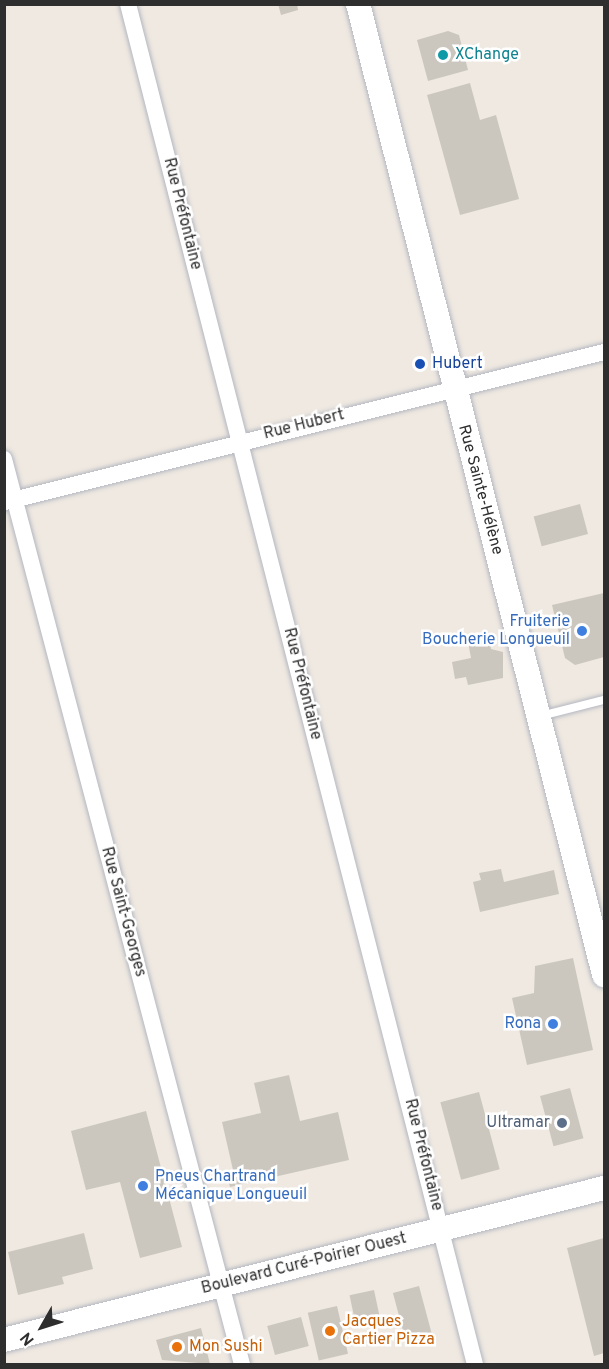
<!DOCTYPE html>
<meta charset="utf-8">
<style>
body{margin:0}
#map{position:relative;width:609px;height:1369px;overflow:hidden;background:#efe9e1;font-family:Overpass,sans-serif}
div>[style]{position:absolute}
.building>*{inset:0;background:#cbc7bf;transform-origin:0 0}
.roads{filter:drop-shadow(0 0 2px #b4b7c1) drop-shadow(0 0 2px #b4b7c1)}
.lane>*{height:8px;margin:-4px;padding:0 4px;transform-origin:4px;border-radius:4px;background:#fff}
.street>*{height:16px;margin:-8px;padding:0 8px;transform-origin:8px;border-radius:8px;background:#fff}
.secondary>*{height:24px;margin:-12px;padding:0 12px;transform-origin:12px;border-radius:12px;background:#fff}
.dots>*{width:16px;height:16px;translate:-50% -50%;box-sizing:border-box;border:3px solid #fff;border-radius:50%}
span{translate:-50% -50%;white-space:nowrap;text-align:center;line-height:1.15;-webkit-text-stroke:5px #fff;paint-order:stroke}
.culture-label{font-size:16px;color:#0d838f}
.left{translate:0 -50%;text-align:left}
.street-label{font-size:16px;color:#2e2e2e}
.transit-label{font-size:16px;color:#164399}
.shop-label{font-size:16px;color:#366cbe}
.right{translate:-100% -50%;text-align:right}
.service-label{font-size:16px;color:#4e5e75}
.food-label{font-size:16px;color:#c56008}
.frame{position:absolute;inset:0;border:6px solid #2e2e2e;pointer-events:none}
.north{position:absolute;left:12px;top:1297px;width:60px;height:60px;-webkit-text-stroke:4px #fff;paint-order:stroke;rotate:231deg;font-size:16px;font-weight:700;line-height:24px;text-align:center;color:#2e2e2e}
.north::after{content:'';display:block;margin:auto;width:21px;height:27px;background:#2e2e2e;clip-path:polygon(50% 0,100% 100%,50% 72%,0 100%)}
</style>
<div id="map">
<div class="building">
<i style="clip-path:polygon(278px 4px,297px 4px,298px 10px,281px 15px)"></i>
<i style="clip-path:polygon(448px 31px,459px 35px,468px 70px,428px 81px,417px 40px)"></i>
<i style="clip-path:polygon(470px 83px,480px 120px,496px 115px,519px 199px,460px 215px,427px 95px)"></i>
<i style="left:580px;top:504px;width:31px;height:48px;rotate:75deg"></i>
<i style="clip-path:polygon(604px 593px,604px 657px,575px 665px,565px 658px,552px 605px)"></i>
<i style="clip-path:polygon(489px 637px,491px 649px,503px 652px,503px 678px,468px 685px,466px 677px,455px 679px,452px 662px,471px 658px,468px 642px)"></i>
<i style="clip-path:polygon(501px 869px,504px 882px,554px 870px,559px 894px,480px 912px,473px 882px,481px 880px,479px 873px)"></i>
<i style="clip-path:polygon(573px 958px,593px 1050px,527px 1065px,512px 998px,534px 993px,535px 966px)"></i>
<i style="clip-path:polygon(289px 1075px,300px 1121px,338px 1112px,349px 1160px,230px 1187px,226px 1172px,233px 1170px,222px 1122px,261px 1113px,254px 1083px)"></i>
<i style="left:570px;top:1088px;width:52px;height:31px;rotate:75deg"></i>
<i style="left:479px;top:1092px;width:80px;height:40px;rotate:75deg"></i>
<i style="clip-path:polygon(146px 1111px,182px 1247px,140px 1258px,120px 1182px,86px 1190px,71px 1131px)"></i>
<i style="clip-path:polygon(84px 1233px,93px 1269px,62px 1277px,64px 1284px,18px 1295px,8px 1252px)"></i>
<i style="clip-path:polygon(604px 1238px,604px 1353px,594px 1356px,567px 1248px)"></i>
<i style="left:419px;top:1286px;width:55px;height:27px;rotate:75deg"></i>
<i style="left:374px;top:1290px;width:34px;height:25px;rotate:78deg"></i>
<i style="left:337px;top:1306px;width:49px;height:30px;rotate:77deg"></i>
<i style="left:301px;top:1317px;width:30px;height:35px;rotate:75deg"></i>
<i style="clip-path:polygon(201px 1328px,210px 1364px,162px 1360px,156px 1340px)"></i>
</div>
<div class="roads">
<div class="lane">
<i style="left:541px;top:716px;width:65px;rotate:-14.3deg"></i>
</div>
<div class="street">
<i style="left:128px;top:4px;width:1404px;rotate:75.69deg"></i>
<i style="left:4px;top:459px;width:936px;rotate:75.27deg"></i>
<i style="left:5px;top:502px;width:617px;rotate:-14.06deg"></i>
</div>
<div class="secondary">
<i style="left:358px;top:4px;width:1002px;rotate:75.78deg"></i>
<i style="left:4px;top:1340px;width:619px;rotate:-14.22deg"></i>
</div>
</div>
<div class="dots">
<i style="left:443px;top:55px;background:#0f9aa8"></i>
<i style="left:420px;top:364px;background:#1a4fb4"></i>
<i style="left:582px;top:631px;background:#3f7fe0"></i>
<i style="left:553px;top:1024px;background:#3f7fe0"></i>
<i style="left:562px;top:1123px;background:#5c6f8a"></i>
<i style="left:143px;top:1186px;background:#3f7fe0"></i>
<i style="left:330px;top:1331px;background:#e8710a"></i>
<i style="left:177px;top:1347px;background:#e8710a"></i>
</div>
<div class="culture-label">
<span class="left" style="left:455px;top:55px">XChange</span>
</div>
<div class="street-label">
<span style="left:182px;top:214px;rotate:76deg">Rue Préfontaine</span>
<span style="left:304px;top:425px;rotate:-14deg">Rue Hubert</span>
<span style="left:480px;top:490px;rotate:75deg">Rue Sainte-Hélène</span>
<span style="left:302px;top:684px;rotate:76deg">Rue Préfontaine</span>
<span style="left:123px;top:912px;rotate:75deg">Rue Saint-Georges</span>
<span style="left:423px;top:1155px;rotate:76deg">Rue Préfontaine</span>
<span style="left:304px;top:1264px;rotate:-14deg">Boulevard Curé-Poirier Ouest</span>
</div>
<div class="transit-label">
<span class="left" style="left:432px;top:364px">Hubert</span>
</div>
<div class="shop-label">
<span class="right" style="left:570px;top:631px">Fruiterie<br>Boucherie Longueuil</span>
<span class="right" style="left:541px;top:1024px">Rona</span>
<span class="left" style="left:155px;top:1186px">Pneus Chartrand<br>Mécanique Longueuil</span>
</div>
<div class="service-label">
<span class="right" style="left:550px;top:1123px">Ultramar</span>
</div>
<div class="food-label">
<span class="left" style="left:342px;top:1331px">Jacques<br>Cartier Pizza</span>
<span class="left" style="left:189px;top:1347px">Mon Sushi</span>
</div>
<div class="frame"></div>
<div class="north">N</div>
</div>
